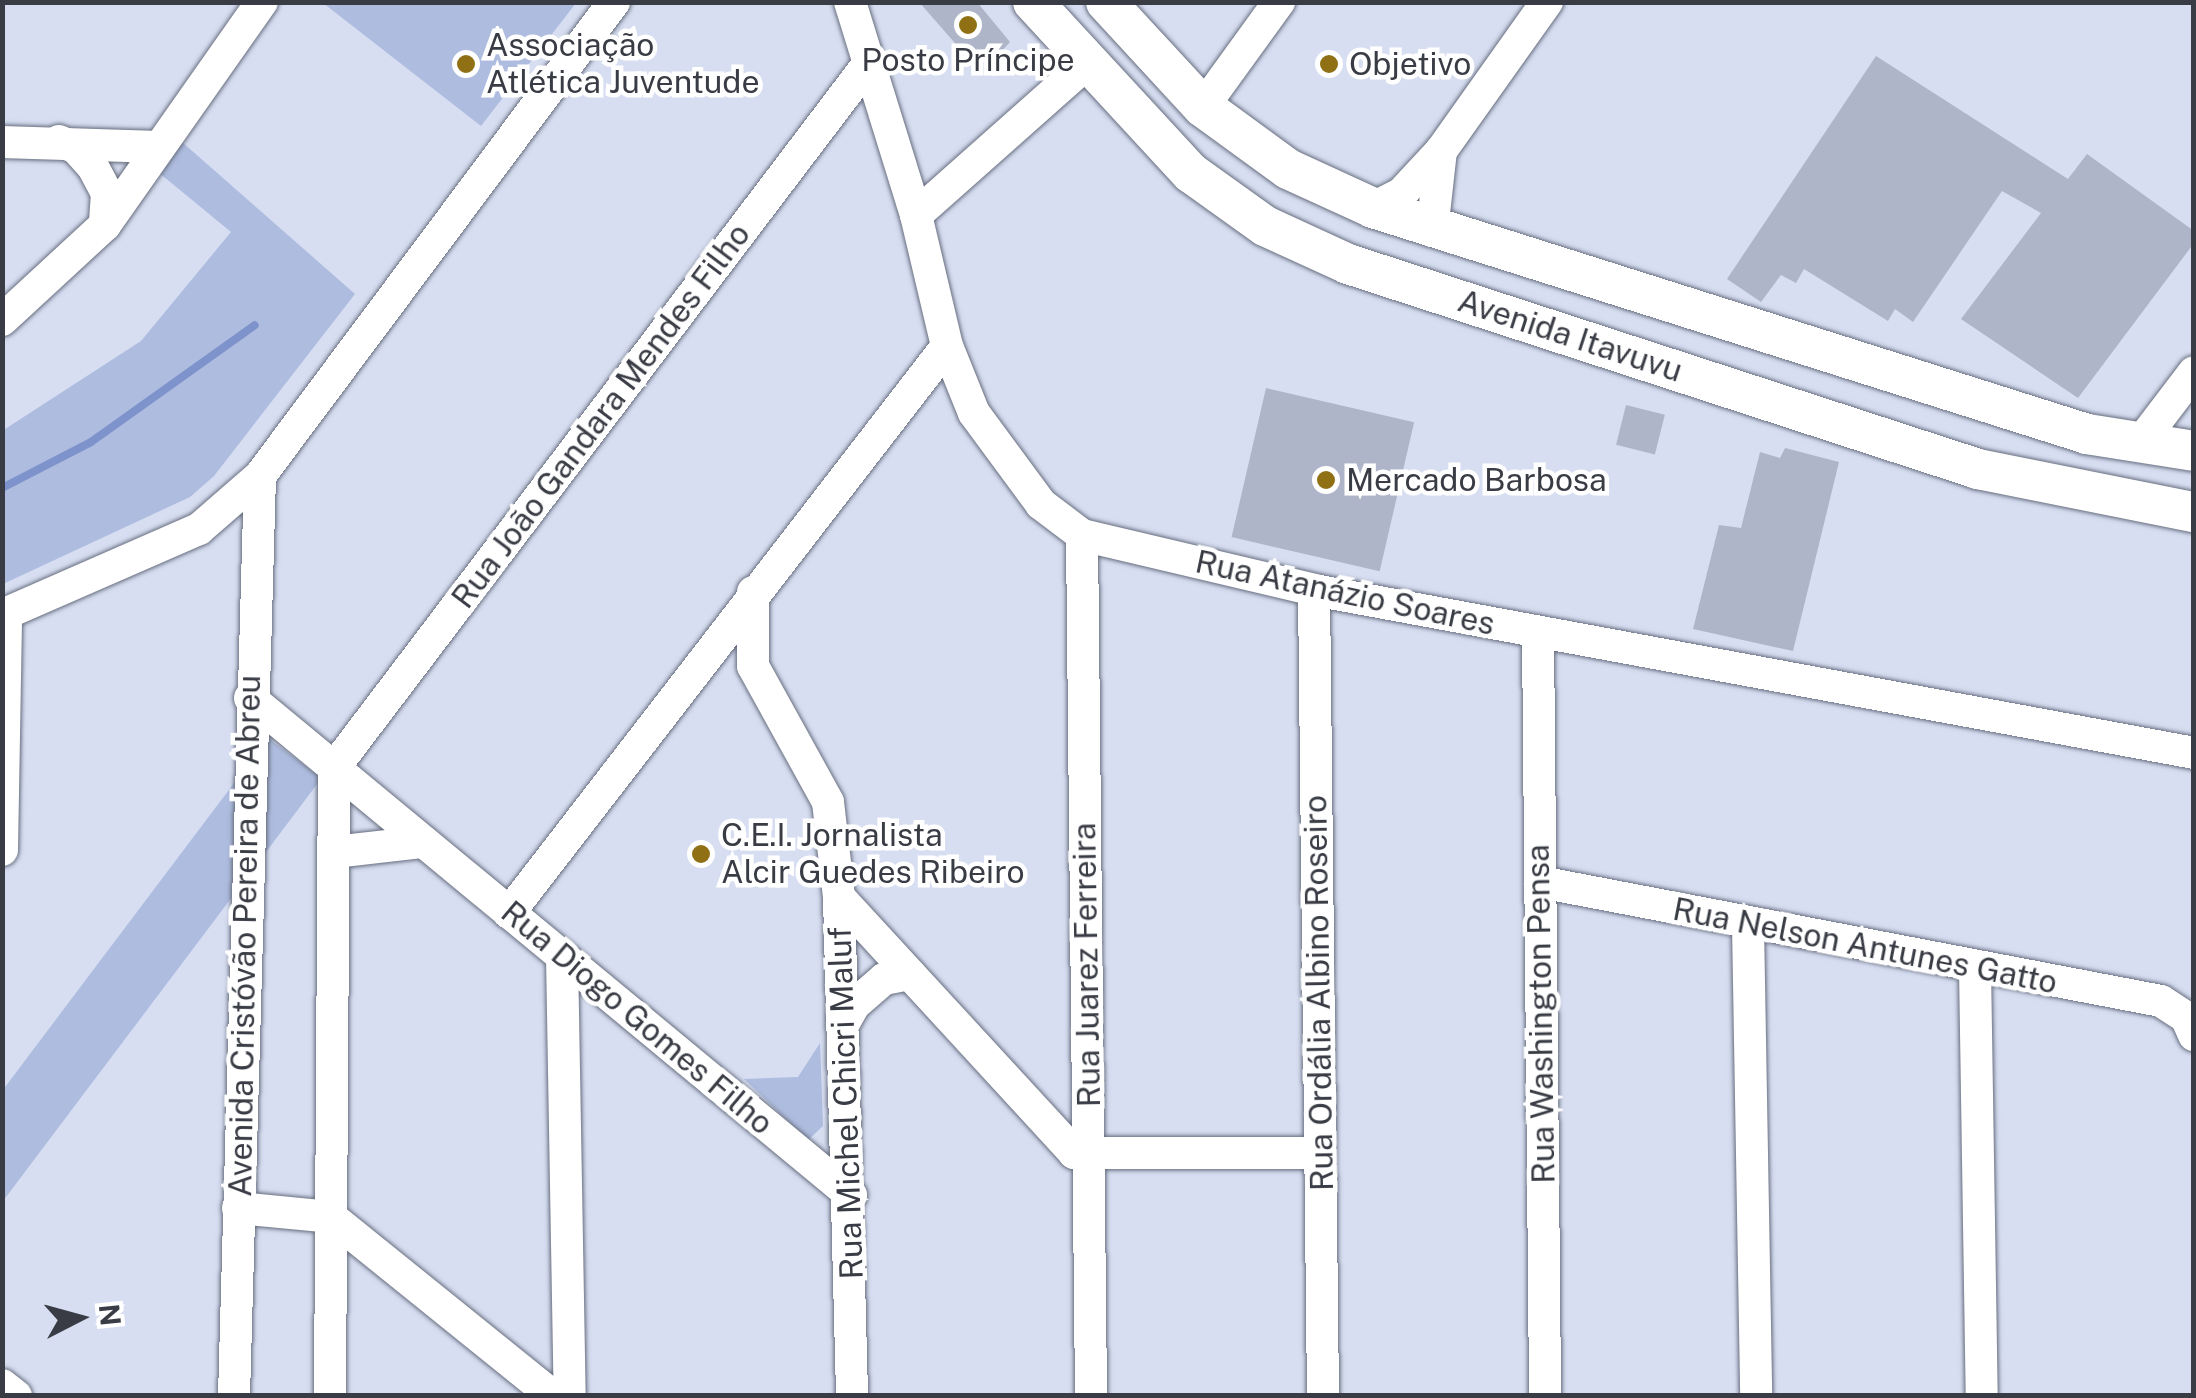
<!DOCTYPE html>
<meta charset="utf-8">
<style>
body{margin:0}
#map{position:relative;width:2196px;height:1398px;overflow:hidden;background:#d7def2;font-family:"Public Sans",sans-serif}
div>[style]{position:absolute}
.green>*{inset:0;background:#aebcdf;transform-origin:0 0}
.stream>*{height:8px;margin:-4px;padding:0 4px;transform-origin:4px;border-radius:4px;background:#7e93cb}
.building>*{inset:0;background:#aeb5c8;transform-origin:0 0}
.roads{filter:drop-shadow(0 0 2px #676e7f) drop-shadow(0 0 2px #676e7f)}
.minor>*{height:32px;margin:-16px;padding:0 16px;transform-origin:16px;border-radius:16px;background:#fff}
.major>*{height:40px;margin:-20px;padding:0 20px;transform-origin:20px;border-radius:20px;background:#fff}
.dots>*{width:28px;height:28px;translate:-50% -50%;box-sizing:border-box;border:5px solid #fff;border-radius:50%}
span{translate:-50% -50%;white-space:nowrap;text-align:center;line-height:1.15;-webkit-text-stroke:9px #fff;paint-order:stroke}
.poi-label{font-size:32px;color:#393c44}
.left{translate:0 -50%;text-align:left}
.street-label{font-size:32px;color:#393c44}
.frame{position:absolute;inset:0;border:5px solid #393c44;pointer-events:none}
.north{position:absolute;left:30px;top:1268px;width:100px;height:100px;-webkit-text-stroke:8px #fff;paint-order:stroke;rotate:84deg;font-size:28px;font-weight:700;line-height:40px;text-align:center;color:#393c44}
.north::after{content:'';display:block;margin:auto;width:35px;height:45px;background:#393c44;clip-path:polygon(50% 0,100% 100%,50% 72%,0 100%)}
</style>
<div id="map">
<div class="green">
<i style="clip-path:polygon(323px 3px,576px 3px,481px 126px)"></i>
<i style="clip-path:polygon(182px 142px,355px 294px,214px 476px,190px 497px,3px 584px,2px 431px,141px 341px,231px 232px,158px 172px)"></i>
<i style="left:268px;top:738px;width:67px;height:658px;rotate:37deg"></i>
<i style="clip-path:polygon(820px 1043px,823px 1126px,808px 1140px,744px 1079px,798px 1077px)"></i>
</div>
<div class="stream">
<i style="left:2px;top:488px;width:100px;rotate:-27.3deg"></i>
<i style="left:91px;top:442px;width:201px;rotate:-35.5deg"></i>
</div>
<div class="building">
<i style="clip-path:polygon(919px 2px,977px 2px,1010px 42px,992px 62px,986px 55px,975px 66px)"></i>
<i style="clip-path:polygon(1876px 56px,2068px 179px,2087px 154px,2194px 231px,2194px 243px,2078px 398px,1961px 319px,2041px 213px,2002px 191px,1913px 322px,1895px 309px,1888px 321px,1804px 269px,1796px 283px,1781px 275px,1761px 302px,1727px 279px)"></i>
<i style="left:1266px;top:388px;width:152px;height:153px;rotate:13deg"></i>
<i style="left:1626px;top:405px;width:40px;height:41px;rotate:14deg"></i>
<i style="clip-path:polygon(1785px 448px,1839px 462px,1793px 651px,1693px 629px,1719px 525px,1741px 528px,1760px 452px,1780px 458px)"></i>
</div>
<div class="roads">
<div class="minor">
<i style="left:850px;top:2px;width:223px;rotate:72.8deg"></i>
<i style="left:916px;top:215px;width:135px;rotate:76.7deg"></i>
<i style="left:947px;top:346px;width:72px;rotate:68.1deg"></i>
<i style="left:974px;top:413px;width:113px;rotate:53.6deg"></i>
<i style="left:1041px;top:504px;width:51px;rotate:37.1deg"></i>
<i style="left:1082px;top:535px;width:238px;rotate:13.3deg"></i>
<i style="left:1314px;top:590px;width:895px;rotate:10.49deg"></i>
<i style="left:1203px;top:107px;width:130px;rotate:-54.1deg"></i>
<i style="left:59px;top:141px;width:18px;rotate:22deg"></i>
<i style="left:76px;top:148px;width:25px;rotate:48deg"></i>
<i style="left:93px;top:167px;width:30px;rotate:62deg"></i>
<i style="left:107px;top:193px;width:32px;rotate:94deg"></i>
<i style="left:2px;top:142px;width:157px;rotate:1.8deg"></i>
<i style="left:1373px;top:208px;width:33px;rotate:-27deg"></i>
<i style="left:1402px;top:193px;width:57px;rotate:-47.1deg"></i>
<i style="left:1441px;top:151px;width:183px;rotate:-54.6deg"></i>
<i style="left:916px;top:215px;width:229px;rotate:-41.6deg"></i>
<i style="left:1432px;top:231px;width:81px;rotate:-83.6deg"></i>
<i style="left:2px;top:320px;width:140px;rotate:-42.7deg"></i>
<i style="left:105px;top:225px;width:273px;rotate:-54.9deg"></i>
<i style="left:2140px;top:443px;width:89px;rotate:-52.7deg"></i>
<i style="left:1082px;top:535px;width:861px;rotate:89.4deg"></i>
<i style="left:1314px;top:590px;width:806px;rotate:89.36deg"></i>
<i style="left:753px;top:592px;width:74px;rotate:90deg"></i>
<i style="left:753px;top:666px;width:155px;rotate:61.1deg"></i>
<i style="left:828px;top:802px;width:96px;rotate:83.4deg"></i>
<i style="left:839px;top:897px;width:499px;rotate:88.5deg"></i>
<i style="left:2px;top:615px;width:215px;rotate:-23.6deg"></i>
<i style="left:199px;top:529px;width:81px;rotate:-41deg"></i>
<i style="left:260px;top:476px;width:592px;rotate:-53.25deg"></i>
<i style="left:1538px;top:633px;width:763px;rotate:89.47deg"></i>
<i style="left:250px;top:698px;width:780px;rotate:39.59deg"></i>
<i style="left:2px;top:850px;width:237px;rotate:-89deg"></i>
<i style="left:334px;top:852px;width:90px;rotate:-6.4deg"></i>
<i style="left:1540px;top:882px;width:632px;rotate:10.85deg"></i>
<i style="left:2161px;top:1001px;width:30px;rotate:33deg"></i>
<i style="left:2186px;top:1017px;width:20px;rotate:66deg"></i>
<i style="left:839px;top:897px;width:348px;rotate:47.4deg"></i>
<i style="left:1074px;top:1153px;width:246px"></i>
<i style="left:509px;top:913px;width:716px;rotate:-52.31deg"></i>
<i style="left:1748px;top:925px;width:471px;rotate:89deg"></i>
<i style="left:562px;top:956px;width:440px;rotate:89deg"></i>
<i style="left:1975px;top:968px;width:428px;rotate:89.1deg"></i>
<i style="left:844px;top:1023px;width:21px;rotate:-61deg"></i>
<i style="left:854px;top:1005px;width:40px;rotate:-41deg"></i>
<i style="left:884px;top:979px;width:26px;rotate:-11deg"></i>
<i style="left:238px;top:1208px;width:93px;rotate:5.5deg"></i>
<i style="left:331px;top:1217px;width:285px;rotate:38.9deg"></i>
<i style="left:2px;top:1385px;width:18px;rotate:38deg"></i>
<i style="left:234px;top:1396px;width:920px;rotate:-88.38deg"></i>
<i style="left:330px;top:1396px;width:628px;rotate:-89.64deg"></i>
<i style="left:334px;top:768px;width:885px;rotate:-52.81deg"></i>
</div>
<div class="major">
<i style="left:1033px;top:2px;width:233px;rotate:47.3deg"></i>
<i style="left:1191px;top:173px;width:91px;rotate:35.6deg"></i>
<i style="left:1265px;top:226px;width:91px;rotate:24.6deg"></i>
<i style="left:1348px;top:264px;width:663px;rotate:18.02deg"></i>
<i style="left:1978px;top:469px;width:220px;rotate:11.3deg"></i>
<i style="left:1106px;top:2px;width:143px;rotate:47.3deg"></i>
<i style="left:1203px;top:107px;width:105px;rotate:36.1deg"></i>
<i style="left:1288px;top:169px;width:94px;rotate:24.6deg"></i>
<i style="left:1373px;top:208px;width:749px;rotate:17.56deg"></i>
<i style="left:2087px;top:434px;width:108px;rotate:9deg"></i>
</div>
</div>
<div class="dots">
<i style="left:968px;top:25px;background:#8f7015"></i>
<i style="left:466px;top:64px;background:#8f7015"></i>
<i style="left:1329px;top:64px;background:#8f7015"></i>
<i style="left:1326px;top:480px;background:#8f7015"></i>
<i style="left:701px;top:854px;background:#8f7015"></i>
</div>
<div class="poi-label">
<span class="left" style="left:486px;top:64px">Associação<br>Atlética Juventude</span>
<span style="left:968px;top:60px">Posto Príncipe</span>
<span class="left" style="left:1349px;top:64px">Objetivo</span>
<span class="left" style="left:1346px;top:480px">Mercado Barbosa</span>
<span class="left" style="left:721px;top:854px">C.E.I. Jornalista<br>Alcir Guedes Ribeiro</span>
</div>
<div class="street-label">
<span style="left:1570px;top:336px;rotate:18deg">Avenida Itavuvu</span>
<span style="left:601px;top:416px;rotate:-53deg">Rua João Gandara Mendes Filho</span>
<span style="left:1345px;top:593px;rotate:12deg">Rua Atanázio Soares</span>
<span style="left:245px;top:936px;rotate:-89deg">Avenida Cristóvão Pereira de Abreu</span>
<span style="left:1865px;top:946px;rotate:11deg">Rua Nelson Antunes Gatto</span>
<span style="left:1087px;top:965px;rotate:-91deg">Rua Juarez Ferreira</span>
<span style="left:1319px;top:993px;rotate:-91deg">Rua Ordália Albino Roseiro</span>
<span style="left:1541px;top:1014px;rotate:-91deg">Rua Washington Pensa</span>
<span style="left:637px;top:1018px;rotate:40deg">Rua Diogo Gomes Filho</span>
<span style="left:846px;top:1103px;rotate:-92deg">Rua Michel Chicri Maluf</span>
</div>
<div class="frame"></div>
<div class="north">N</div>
</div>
